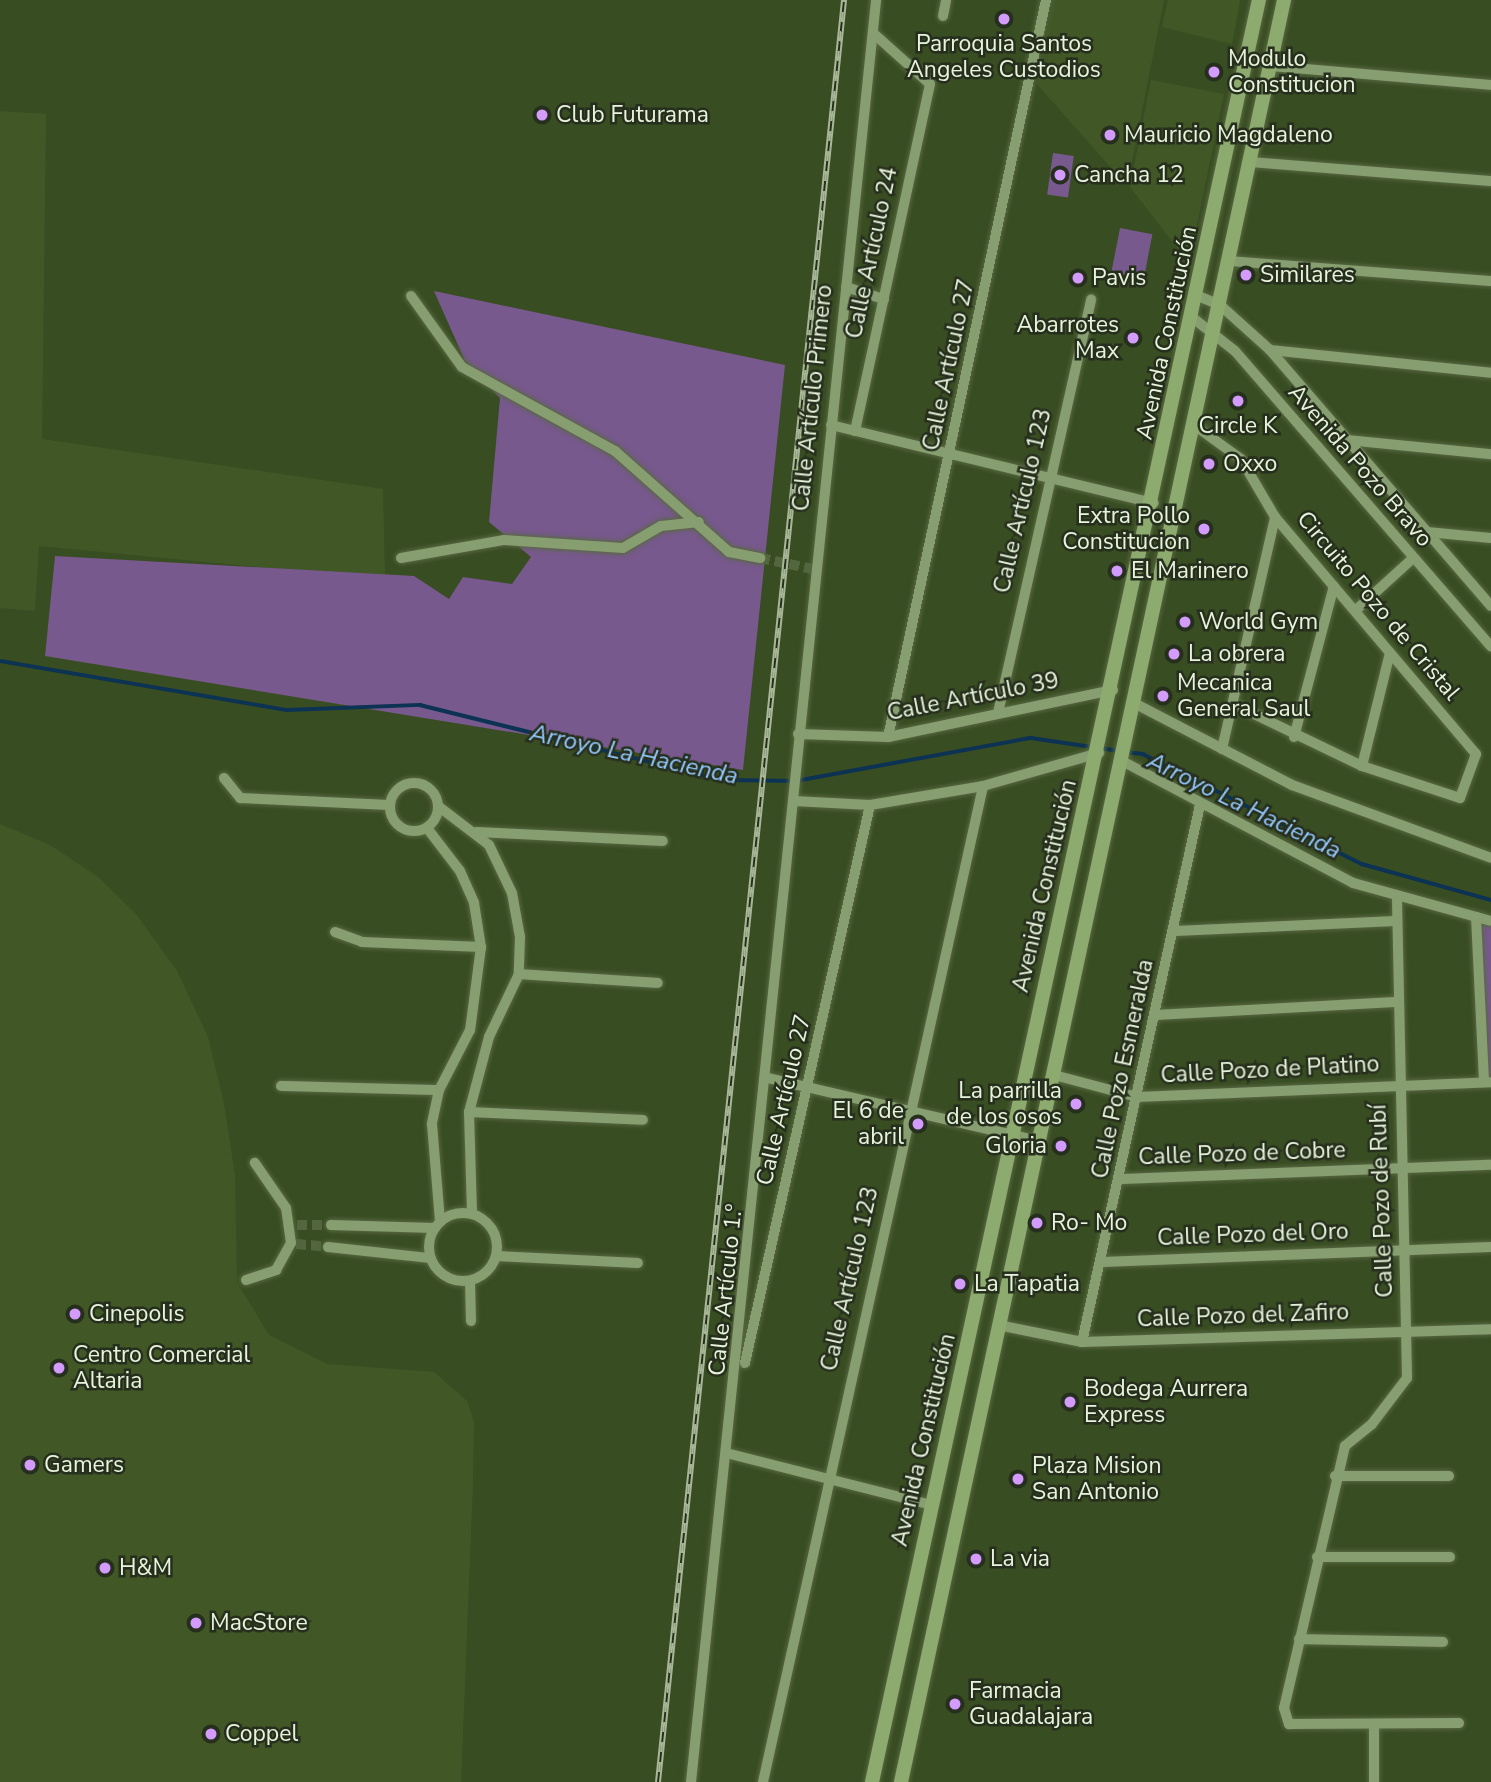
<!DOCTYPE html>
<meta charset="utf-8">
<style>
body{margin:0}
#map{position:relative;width:1491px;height:1782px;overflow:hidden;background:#394d22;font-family:"Nunito Sans",sans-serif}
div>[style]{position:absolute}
.built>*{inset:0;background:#415826}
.green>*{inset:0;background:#77598d;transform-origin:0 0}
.stream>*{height:3.5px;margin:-1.75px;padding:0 1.75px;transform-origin:1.75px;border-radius:1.75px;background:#0c3254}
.street-tunnel>*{height:10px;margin-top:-5px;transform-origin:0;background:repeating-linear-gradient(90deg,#53663e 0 10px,transparent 0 15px)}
.roads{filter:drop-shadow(0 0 2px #586842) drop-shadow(0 0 2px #586842)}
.street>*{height:10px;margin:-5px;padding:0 5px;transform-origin:5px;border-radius:5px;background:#879e70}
.street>.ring{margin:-5px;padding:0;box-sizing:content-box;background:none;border:10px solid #879e70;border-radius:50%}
.secondary>*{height:14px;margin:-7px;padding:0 7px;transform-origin:7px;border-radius:7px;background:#8eab6f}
.rail>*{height:6px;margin-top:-3px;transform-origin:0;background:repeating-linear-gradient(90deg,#262f1d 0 10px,#a7b797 0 20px);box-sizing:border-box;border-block:2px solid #a7b797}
.dots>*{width:19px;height:19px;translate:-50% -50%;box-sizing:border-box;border:4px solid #262f1d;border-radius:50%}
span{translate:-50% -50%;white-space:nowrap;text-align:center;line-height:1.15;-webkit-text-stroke:5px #262f1d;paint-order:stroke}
.poi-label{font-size:23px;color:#e7f4db}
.left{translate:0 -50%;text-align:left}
.right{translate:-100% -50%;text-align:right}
.street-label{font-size:23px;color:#e7f4db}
.water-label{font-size:24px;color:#94c8fd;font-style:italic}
</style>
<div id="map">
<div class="built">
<i style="clip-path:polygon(1053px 0,1164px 0,1127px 186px,1037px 84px)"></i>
<i style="clip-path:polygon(1168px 0,1240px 0,1232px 44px,1162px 27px)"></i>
<i style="clip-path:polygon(1151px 80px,1224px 94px,1189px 263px,1130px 187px)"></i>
<i style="clip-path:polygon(0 111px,46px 114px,42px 439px,383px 489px,385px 579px,39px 546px,35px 611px,0 608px)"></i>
<i style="clip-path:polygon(0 824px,50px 845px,98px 877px,136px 914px,177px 971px,208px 1037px,224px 1104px,235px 1175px,237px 1282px,269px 1335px,327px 1364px,434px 1372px,467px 1401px,474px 1422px,473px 1483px,461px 1782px,0 1782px)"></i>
</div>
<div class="green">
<i style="left:1053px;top:153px;width:21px;height:42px;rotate:8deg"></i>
<i style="left:1120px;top:228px;width:33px;height:49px;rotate:11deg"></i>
<i style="clip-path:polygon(434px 291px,785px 365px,743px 770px,45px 656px,55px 556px,414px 576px,449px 599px,463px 577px,512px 584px,531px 557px,489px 522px,500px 398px,465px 361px)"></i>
<i style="clip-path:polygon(1477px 918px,1491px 922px,1491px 1081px,1485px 1081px)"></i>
</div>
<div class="stream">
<i style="left:0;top:661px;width:291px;rotate:9.7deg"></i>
<i style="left:287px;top:710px;width:133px;rotate:-2.2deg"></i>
<i style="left:420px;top:705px;width:311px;rotate:13.9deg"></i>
<i style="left:722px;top:780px;width:74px;rotate:0.8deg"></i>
<i style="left:796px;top:781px;width:239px;rotate:-10.4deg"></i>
<i style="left:1031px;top:738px;width:63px;rotate:8.3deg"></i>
<i style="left:1101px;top:748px;width:17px;rotate:10deg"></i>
<i style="left:1125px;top:752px;width:18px;rotate:6deg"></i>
<i style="left:1143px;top:754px;width:245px;rotate:26.7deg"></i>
<i style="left:1362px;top:864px;width:134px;rotate:15.6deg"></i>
</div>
<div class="street-tunnel">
<i style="left:760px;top:558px;width:53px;rotate:11.9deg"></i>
<i style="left:297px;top:1225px;width:34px"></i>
<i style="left:296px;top:1244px;width:32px;rotate:5deg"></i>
</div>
<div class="roads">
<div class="street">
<i style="left:943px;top:16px;width:16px;rotate:-79deg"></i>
<i style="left:1270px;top:66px;width:222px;rotate:4.9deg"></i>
<i style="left:1249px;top:162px;width:243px;rotate:4.5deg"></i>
<i style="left:1230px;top:261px;width:262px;rotate:4.4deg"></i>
<i style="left:846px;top:287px;width:40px;rotate:18deg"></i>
<i style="left:411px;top:296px;width:87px;rotate:54.3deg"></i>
<i style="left:462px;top:367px;width:175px;rotate:28.8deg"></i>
<i style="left:615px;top:451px;width:152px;rotate:41.5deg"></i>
<i style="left:729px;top:552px;width:32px;rotate:11deg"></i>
<i style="left:1198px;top:296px;width:24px;rotate:22deg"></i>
<i style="left:1220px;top:305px;width:67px;rotate:42deg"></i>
<i style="left:1270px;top:350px;width:338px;rotate:49.2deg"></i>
<i style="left:1193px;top:318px;width:53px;rotate:38.2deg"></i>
<i style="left:1235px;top:351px;width:391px;rotate:49.1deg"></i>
<i style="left:1270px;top:350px;width:222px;rotate:5.9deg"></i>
<i style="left:831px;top:425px;width:332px;rotate:13.6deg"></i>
<i style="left:1194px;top:425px;width:58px;rotate:35.9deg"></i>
<i style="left:1241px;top:459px;width:67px;rotate:59.6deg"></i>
<i style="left:1275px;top:517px;width:311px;rotate:49.7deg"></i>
<i style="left:1476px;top:754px;width:47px;rotate:110deg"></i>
<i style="left:1460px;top:798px;width:103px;rotate:-161.9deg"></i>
<i style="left:1362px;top:766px;width:143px;rotate:-154.3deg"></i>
<i style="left:855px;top:431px;width:355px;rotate:-77.8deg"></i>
<i style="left:930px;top:84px;width:76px;rotate:-138.2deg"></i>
<i style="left:1347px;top:440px;width:145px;rotate:5.6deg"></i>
<i style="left:1427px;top:532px;width:64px;rotate:5.4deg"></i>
<i style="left:401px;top:558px;width:105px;rotate:-9.9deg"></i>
<i style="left:504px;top:540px;width:119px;rotate:3.8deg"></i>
<i style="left:623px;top:548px;width:44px;rotate:-30.1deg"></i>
<i style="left:661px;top:526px;width:38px;rotate:-6deg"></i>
<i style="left:1356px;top:610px;width:76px;rotate:-42.3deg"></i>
<i style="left:1134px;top:703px;width:178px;rotate:27.4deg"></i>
<i style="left:1292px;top:785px;width:212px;rotate:20.1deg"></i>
<i style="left:998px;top:713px;width:424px;rotate:-77.3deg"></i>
<i style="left:798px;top:734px;width:90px;rotate:1.9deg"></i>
<i style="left:888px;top:737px;width:230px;rotate:-11.8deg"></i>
<i style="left:888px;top:737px;width:754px;rotate:-77.9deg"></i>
<i style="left:1294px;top:737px;width:156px;rotate:-75.2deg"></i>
<i style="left:1222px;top:749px;width:238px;rotate:-77.1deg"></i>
<i style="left:1122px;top:761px;width:261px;rotate:27.8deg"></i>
<i style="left:1353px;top:883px;width:143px;rotate:15.4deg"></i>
<i style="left:1362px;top:766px;width:116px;rotate:-76.1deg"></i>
<i style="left:224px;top:778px;width:26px;rotate:51deg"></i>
<i style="left:240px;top:798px;width:149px;rotate:2.7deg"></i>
<i class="ring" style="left:390px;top:783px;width:38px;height:38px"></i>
<i style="left:794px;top:801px;width:76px;rotate:3deg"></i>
<i style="left:870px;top:805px;width:115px;rotate:-9.5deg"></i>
<i style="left:983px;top:786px;width:121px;rotate:-15.9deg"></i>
<i style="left:438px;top:806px;width:64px;rotate:37.4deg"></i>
<i style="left:489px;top:845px;width:53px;rotate:64.4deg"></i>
<i style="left:512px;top:893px;width:45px;rotate:79.7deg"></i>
<i style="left:520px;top:937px;width:37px;rotate:92deg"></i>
<i style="left:519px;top:974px;width:70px;rotate:115.5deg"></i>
<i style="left:489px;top:1037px;width:78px;rotate:104.9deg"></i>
<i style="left:469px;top:1112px;width:102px;rotate:88.3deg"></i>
<i style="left:427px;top:828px;width:54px;rotate:52.5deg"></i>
<i style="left:460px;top:871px;width:35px;rotate:66deg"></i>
<i style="left:474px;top:903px;width:45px;rotate:81deg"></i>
<i style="left:481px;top:947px;width:84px;rotate:97.5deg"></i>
<i style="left:470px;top:1030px;width:68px;rotate:117.3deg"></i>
<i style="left:439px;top:1090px;width:35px;rotate:102deg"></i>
<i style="left:432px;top:1124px;width:98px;rotate:85.3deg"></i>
<i style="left:477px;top:832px;width:186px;rotate:2.8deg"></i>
<i style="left:1397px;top:899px;width:479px;rotate:88.8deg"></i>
<i style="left:1407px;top:1378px;width:58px;rotate:127.3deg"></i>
<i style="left:1372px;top:1424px;width:35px;rotate:141deg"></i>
<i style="left:1345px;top:1446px;width:269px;rotate:103.1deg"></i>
<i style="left:1284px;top:1708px;width:17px;rotate:73deg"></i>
<i style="left:1289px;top:1724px;width:170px;rotate:-0.3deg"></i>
<i style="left:1476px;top:917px;width:165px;rotate:87.2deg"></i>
<i style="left:1175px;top:931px;width:221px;rotate:-2.6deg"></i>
<i style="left:335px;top:932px;width:29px;rotate:20deg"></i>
<i style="left:362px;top:942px;width:119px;rotate:2.4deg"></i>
<i style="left:519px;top:974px;width:139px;rotate:3.7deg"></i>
<i style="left:1156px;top:1015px;width:239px;rotate:-3.1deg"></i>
<i style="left:1054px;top:1075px;width:86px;rotate:14.8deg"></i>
<i style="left:1137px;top:1097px;width:354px;rotate:-2.4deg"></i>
<i style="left:768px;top:1078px;width:278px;rotate:13.1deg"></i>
<i style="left:281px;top:1086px;width:158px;rotate:1.5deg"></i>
<i style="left:469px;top:1112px;width:174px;rotate:2.6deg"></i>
<i style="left:1121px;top:1179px;width:370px;rotate:-2.2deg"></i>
<i class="ring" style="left:429px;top:1213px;width:58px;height:58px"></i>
<i style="left:331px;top:1225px;width:104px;rotate:1.7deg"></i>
<i style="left:328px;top:1247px;width:103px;rotate:6.2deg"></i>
<i style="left:496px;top:1256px;width:142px;rotate:2.8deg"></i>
<i style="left:1101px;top:1262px;width:390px;rotate:-2.2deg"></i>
<i style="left:246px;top:1280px;width:32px;rotate:-18deg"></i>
<i style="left:276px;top:1270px;width:31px;rotate:-61deg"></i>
<i style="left:291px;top:1243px;width:35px;rotate:-98deg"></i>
<i style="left:286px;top:1208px;width:55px;rotate:-124.6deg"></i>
<i style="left:470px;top:1281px;width:40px;rotate:88.6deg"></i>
<i style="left:998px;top:1325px;width:86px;rotate:11.4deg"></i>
<i style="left:1082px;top:1342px;width:409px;rotate:-1.8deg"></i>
<i style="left:1082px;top:1342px;width:550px;rotate:-77.61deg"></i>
<i style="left:745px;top:1363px;width:572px;rotate:-77.37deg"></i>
<i style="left:730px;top:1454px;width:208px;rotate:14.2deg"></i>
<i style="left:1335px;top:1476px;width:114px"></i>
<i style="left:1317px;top:1557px;width:133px"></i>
<i style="left:1299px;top:1639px;width:144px;rotate:1.2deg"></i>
<i style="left:1374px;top:1724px;width:58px;rotate:90deg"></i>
<i style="left:691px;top:1782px;width:1792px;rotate:-84.07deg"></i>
<i style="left:763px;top:1782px;width:1020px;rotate:-77.54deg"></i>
</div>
<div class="secondary">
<i style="left:872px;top:1782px;width:1824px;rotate:-77.75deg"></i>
<i style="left:901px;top:1782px;width:1823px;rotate:-77.87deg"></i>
</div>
</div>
<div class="rail">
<i style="left:658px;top:1782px;width:1792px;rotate:-84.04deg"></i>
</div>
<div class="dots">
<i style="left:1004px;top:19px;background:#d39cfc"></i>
<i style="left:1214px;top:72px;background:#d39cfc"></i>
<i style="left:542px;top:115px;background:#d39cfc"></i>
<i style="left:1110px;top:135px;background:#d39cfc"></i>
<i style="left:1060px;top:175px;background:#d39cfc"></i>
<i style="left:1246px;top:275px;background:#d39cfc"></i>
<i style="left:1078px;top:278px;background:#d39cfc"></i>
<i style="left:1133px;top:338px;background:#d39cfc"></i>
<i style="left:1238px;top:401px;background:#d39cfc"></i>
<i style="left:1209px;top:464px;background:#d39cfc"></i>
<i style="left:1204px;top:529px;background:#d39cfc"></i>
<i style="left:1117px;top:571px;background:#d39cfc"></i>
<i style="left:1185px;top:622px;background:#d39cfc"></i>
<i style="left:1174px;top:654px;background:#d39cfc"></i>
<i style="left:1163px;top:696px;background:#d39cfc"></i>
<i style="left:1076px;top:1104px;background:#d39cfc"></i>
<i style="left:918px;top:1124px;background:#d39cfc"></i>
<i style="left:1061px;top:1146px;background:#d39cfc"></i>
<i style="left:1037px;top:1223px;background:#d39cfc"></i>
<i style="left:960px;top:1284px;background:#d39cfc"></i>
<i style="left:75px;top:1314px;background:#d39cfc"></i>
<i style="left:59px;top:1368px;background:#d39cfc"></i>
<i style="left:1070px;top:1402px;background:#d39cfc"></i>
<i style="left:30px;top:1465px;background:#d39cfc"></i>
<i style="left:1018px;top:1479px;background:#d39cfc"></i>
<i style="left:976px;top:1559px;background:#d39cfc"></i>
<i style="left:105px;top:1568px;background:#d39cfc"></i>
<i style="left:196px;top:1623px;background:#d39cfc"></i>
<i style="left:955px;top:1704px;background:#d39cfc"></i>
<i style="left:211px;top:1734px;background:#d39cfc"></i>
</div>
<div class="poi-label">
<span style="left:1004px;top:57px">Parroquia Santos<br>Angeles Custodios</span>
<span class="left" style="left:1228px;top:72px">Modulo<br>Constitucion</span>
<span class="left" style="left:556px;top:115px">Club Futurama</span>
<span class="left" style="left:1124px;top:135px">Mauricio Magdaleno</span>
<span class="left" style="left:1074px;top:175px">Cancha 12</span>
<span class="left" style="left:1260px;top:275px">Similares</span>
<span class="left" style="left:1092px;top:278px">Pavis</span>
<span class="right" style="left:1119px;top:338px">Abarrotes<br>Max</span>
<span style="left:1238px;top:426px">Circle K</span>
<span class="left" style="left:1223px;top:464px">Oxxo</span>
<span class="right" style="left:1190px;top:529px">Extra Pollo<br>Constitucion</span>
<span class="left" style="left:1131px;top:571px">El Marinero</span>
<span class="left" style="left:1199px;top:622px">World Gym</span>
<span class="left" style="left:1188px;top:654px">La obrera</span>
<span class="left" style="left:1177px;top:696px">Mecanica<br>General Saul</span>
<span class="right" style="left:1062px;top:1104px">La parrilla<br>de los osos</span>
<span class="right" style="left:904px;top:1124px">El 6 de<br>abril</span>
<span class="right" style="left:1047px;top:1146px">Gloria</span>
<span class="left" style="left:1051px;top:1223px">Ro- Mo</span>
<span class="left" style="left:974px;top:1284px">La Tapatia</span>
<span class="left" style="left:89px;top:1314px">Cinepolis</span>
<span class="left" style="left:73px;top:1368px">Centro Comercial<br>Altaria</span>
<span class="left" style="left:1084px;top:1402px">Bodega Aurrera<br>Express</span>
<span class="left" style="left:44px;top:1465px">Gamers</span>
<span class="left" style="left:1032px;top:1479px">Plaza Mision<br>San Antonio</span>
<span class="left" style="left:990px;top:1559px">La via</span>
<span class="left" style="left:119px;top:1568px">H&amp;M</span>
<span class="left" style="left:210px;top:1623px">MacStore</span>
<span class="left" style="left:969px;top:1704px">Farmacia<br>Guadalajara</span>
<span class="left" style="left:225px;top:1734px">Coppel</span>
</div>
<div class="street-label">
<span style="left:872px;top:253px;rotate:-78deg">Calle Artículo 24</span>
<span style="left:1167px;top:333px;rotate:-78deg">Avenida Constitución</span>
<span style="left:949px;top:365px;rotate:-78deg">Calle Artículo 27</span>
<span style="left:813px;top:398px;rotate:-84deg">Calle Artículo Primero</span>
<span style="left:1360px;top:466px;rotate:49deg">Avenida Pozo Bravo</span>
<span style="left:1023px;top:501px;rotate:-77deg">Calle Artículo 123</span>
<span style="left:1378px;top:606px;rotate:50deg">Circuito Pozo de Cristal</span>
<span style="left:973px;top:697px;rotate:-11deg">Calle Artículo 39</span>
<span style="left:1045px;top:886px;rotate:-77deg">Avenida Constitución</span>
<span style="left:1123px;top:1069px;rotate:-78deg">Calle Pozo Esmeralda</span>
<span style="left:1270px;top:1070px;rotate:-3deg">Calle Pozo de Platino</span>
<span style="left:784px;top:1100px;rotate:-77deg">Calle Artículo 27</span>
<span style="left:1242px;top:1154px;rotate:-2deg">Calle Pozo de Cobre</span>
<span style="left:1382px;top:1201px;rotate:-92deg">Calle Pozo de Rubí</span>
<span style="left:1253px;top:1235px;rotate:-2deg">Calle Pozo del Oro</span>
<span style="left:850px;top:1279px;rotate:-77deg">Calle Artículo 123</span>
<span style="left:726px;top:1290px;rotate:-84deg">Calle Artículo 1.º</span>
<span style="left:1243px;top:1316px;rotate:-2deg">Calle Pozo del Zafiro</span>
<span style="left:924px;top:1440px;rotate:-77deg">Avenida Constitución</span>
</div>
<div class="water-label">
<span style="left:634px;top:755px;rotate:12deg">Arroyo La Hacienda</span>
<span style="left:1244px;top:806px;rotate:26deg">Arroyo La Hacienda</span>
</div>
</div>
